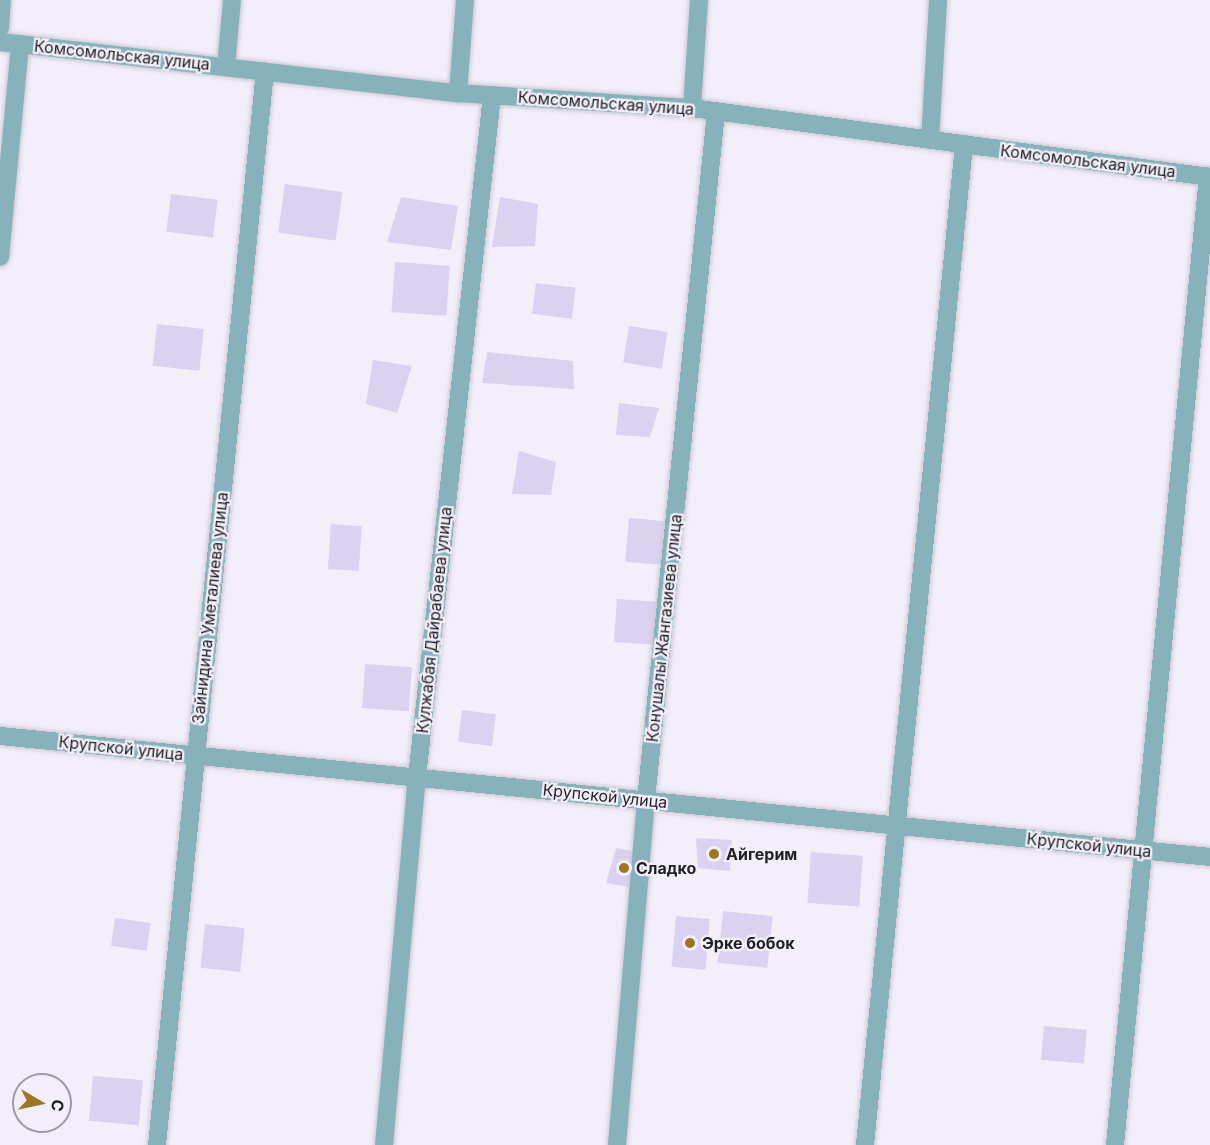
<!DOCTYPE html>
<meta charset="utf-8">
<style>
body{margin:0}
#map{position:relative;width:1210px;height:1145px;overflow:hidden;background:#f2eefa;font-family:Inter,sans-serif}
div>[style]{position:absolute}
.building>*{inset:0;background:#dbd2f2;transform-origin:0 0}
.roads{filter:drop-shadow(0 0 2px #ccc9d3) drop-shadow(0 0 2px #ccc9d3)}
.street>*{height:18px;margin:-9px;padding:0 9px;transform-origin:9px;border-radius:9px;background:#88b2bb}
.dots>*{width:16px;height:16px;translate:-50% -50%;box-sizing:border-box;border:3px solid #f2eefa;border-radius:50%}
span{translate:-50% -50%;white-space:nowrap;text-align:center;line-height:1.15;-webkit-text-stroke:4.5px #f2eefa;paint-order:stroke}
.street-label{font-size:16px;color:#201f23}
.poi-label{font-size:16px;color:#201f23;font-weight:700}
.left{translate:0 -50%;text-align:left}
.north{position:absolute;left:12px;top:1073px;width:60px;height:60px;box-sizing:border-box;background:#f2eefa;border:2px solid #9e9ba4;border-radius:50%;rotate:99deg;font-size:16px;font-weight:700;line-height:24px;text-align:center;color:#201f23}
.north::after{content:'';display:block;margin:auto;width:21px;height:27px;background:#9c7622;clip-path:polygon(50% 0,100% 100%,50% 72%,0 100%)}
</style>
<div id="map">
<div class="building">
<i style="left:285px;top:184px;width:58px;height:49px;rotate:8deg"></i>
<i style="left:171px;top:194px;width:47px;height:38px;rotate:7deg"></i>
<i style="clip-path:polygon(401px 197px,458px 206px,451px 250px,387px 242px)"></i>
<i style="clip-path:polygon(500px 197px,538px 204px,535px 246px,492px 247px)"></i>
<i style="left:395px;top:262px;width:55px;height:50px;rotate:4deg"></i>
<i style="left:536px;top:283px;width:40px;height:31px;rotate:7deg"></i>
<i style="left:157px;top:324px;width:47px;height:42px;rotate:6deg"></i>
<i style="left:629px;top:326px;width:39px;height:37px;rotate:9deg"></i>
<i style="clip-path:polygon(487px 352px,573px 361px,574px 389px,482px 383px)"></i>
<i style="clip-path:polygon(373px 360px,412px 366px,397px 413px,366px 404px)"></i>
<i style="clip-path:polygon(619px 403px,659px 408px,650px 437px,616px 435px)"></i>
<i style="clip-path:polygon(519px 451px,556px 462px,551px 495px,512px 494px)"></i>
<i style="left:629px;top:518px;width:37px;height:44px;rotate:5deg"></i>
<i style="left:331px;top:524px;width:31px;height:45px;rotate:4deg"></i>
<i style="left:617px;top:599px;width:41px;height:43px;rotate:4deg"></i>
<i style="left:365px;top:664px;width:47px;height:44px;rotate:4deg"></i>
<i style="left:462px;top:710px;width:34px;height:32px;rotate:7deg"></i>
<i style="clip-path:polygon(696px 838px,732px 840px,730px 871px,698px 868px)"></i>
<i style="clip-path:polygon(616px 848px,641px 852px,634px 888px,606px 883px)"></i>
<i style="left:811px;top:852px;width:52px;height:51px;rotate:4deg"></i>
<i style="left:723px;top:911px;width:50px;height:52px;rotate:6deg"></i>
<i style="left:676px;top:916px;width:34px;height:51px;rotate:5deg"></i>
<i style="left:115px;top:918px;width:36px;height:28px;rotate:8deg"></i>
<i style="left:205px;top:924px;width:40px;height:44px;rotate:6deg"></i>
<i style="left:1044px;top:1026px;width:43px;height:34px;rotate:5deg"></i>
<i style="left:93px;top:1076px;width:50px;height:45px;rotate:5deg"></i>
</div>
<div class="roads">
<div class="street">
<i style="left:0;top:28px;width:28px;rotate:-86deg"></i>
<i style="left:0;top:42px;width:461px;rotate:6.4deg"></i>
<i style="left:458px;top:93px;width:234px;rotate:3.7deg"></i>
<i style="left:692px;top:108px;width:523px;rotate:7.59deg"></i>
<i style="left:226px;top:67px;width:67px;rotate:-84.9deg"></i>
<i style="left:458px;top:93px;width:93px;rotate:-85.7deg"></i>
<i style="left:692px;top:108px;width:108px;rotate:-86.3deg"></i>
<i style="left:930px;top:140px;width:140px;rotate:-86.7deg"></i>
<i style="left:0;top:257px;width:214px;rotate:-84.6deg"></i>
<i style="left:0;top:736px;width:1216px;rotate:5.71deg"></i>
<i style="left:157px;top:1145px;width:1079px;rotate:-84.26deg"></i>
<i style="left:384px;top:1145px;width:369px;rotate:-84.9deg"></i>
<i style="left:417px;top:777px;width:686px;rotate:-83.72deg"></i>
<i style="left:617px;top:1145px;width:346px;rotate:-85.2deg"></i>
<i style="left:646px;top:800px;width:692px;rotate:-84.19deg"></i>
<i style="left:865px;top:1145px;width:1006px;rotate:-84.35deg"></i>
<i style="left:1115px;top:1145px;width:973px;rotate:-84.52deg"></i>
</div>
</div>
<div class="dots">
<i style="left:714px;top:854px;background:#9c7622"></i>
<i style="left:624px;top:868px;background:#9c7622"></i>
<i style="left:690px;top:943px;background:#9c7622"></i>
</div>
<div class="street-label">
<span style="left:122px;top:55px;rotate:6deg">Комсомольская улица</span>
<span style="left:606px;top:103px;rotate:4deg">Комсомольская улица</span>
<span style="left:1088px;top:161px;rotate:7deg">Комсомольская улица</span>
<span style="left:210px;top:608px;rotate:-84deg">Зайнидина Уметалиева улица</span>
<span style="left:434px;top:620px;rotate:-84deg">Кулжабая Дайрабаева улица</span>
<span style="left:664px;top:628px;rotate:-84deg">Конушалы Жангазиева улица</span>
<span style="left:121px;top:748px;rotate:6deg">Крупской улица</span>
<span style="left:605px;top:796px;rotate:6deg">Крупской улица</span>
<span style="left:1089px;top:845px;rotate:6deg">Крупской улица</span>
</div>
<div class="poi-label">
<span class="left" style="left:726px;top:854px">Айгерим</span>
<span class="left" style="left:636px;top:868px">Сладко</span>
<span class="left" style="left:702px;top:943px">Эрке бобок</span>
</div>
<div class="north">С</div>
</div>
